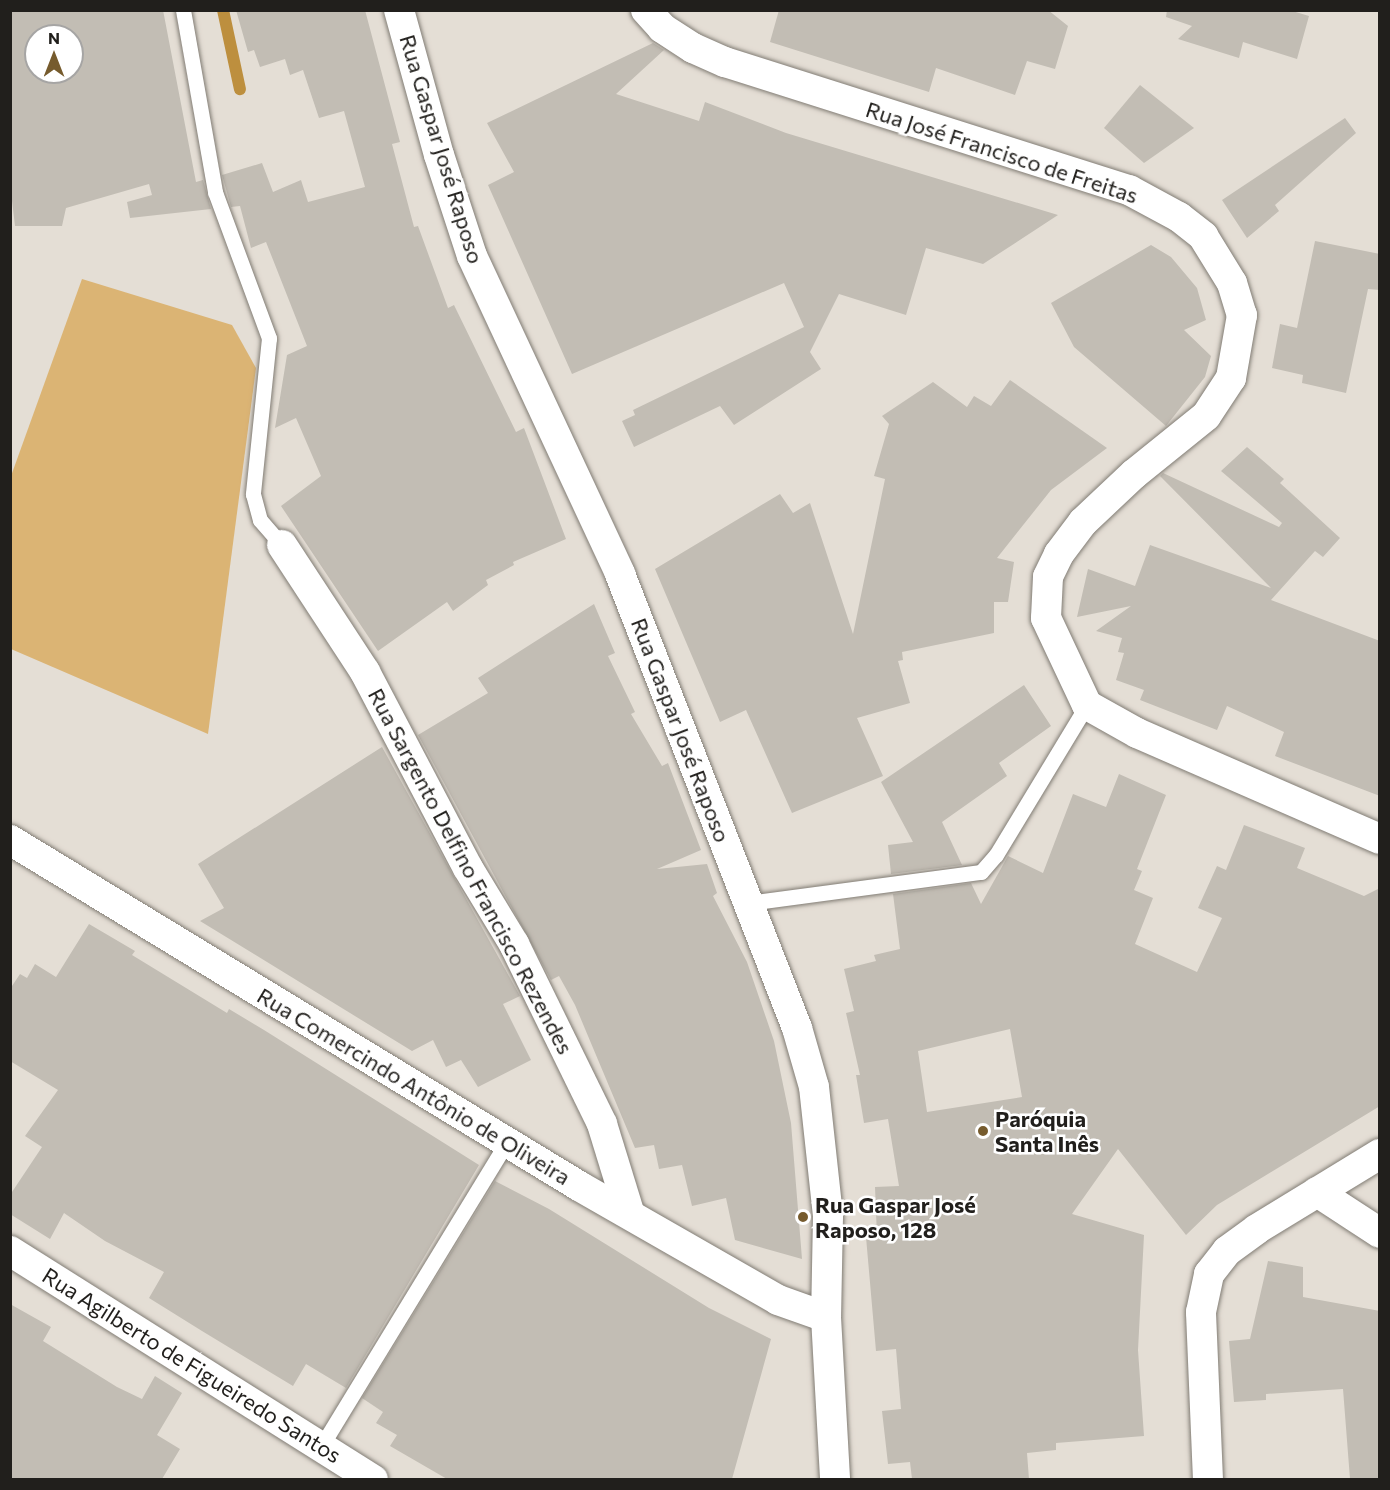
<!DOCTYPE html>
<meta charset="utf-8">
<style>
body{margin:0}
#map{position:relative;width:1390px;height:1490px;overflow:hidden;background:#e4ded5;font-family:Commissioner,sans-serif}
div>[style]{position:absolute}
.green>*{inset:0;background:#dbb474}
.stream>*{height:12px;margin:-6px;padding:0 6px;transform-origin:6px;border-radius:6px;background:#bd8f3e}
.building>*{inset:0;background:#c2bdb4}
.roads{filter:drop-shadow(0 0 2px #817c74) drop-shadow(0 0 2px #817c74)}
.lane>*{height:15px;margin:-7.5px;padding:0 7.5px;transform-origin:7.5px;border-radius:7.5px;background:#fff}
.street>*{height:30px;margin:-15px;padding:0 15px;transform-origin:15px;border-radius:15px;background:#fff}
.dots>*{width:16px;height:16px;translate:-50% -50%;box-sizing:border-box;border:3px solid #fff;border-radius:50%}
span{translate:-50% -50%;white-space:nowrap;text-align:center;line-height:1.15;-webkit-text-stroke:5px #fff;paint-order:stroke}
.street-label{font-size:22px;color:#211f1c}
.poi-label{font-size:22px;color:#211f1c;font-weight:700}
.left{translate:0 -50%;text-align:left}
.frame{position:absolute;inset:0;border:12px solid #211f1c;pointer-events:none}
.north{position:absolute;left:24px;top:24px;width:60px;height:60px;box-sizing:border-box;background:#fff;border:2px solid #a6a5a4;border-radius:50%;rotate:0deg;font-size:16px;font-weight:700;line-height:24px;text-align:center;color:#211f1c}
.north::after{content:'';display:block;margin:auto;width:21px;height:27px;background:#765b2d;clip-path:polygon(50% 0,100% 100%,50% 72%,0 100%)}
</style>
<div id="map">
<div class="green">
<i style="clip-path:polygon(82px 279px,232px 325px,256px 368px,208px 734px,11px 649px,11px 476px)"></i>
</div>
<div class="stream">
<i style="left:223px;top:10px;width:81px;rotate:77.9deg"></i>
</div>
<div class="building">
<i style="clip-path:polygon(evenodd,10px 10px,163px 10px,196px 182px,203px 180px,211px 209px,130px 218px,127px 202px,152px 195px,149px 184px,66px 208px,62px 226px,15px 226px,10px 184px,10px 10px,36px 36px,72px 36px,72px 72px,36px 72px,36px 36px)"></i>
<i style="clip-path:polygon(236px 10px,365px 10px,400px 142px,392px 144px,414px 227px,418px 226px,448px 308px,454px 305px,516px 432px,524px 428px,566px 539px,513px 562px,514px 565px,486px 580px,488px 585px,453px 611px,447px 602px,378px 651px,281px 506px,321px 476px,296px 418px,275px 428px,287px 355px,307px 346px,266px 242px,251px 248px,240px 206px,231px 207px,222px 175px,262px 163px,273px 192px,301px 180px,308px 202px,365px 187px,344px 111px,319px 118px,303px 70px,290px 75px,285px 59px,260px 67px,254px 50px,248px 52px)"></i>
<i style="clip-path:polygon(779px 10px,1048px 10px,1068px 26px,1055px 69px,1027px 61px,1015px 95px,936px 68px,929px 92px,770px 42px)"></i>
<i style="clip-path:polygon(1167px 10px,1289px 10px,1309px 16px,1297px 59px,1243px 42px,1239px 58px,1178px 39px,1192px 26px,1166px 17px)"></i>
<i style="clip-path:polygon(653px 43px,664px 50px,616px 94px,699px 121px,705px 102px,786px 133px,1058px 215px,983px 264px,926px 248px,906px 315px,839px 294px,810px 352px,821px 369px,734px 425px,720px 406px,634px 447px,622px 421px,635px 415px,633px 410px,804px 327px,784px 283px,572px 374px,488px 185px,514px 172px,487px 123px)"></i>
<i style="clip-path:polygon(1140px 85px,1194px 128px,1144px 163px,1104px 128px)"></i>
<i style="clip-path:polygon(1345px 118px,1356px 133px,1275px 205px,1279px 211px,1247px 238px,1222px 200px)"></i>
<i style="clip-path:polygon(1315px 241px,1380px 254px,1380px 290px,1368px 289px,1346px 393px,1302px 383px,1303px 375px,1272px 368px,1280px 324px,1297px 328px)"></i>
<i style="clip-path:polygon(1151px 245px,1171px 257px,1197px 288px,1206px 320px,1184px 330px,1211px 356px,1205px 377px,1166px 426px,1074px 347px,1051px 303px)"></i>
<i style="clip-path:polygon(1010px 380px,1107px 448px,1051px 490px,997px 558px,1014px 562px,1008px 602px,994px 602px,994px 633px,902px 652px,903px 660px,898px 661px,910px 703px,857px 718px,883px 776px,792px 813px,746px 710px,720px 722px,655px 569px,780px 494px,793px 513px,810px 503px,853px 634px,885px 479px,874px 476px,889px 424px,882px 416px,933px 382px,967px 407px,974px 396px,991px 406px)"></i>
<i style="clip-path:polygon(1247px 447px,1284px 479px,1280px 483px,1340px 538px,1323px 557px,1315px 551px,1271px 600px,1380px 641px,1380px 796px,1275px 756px,1284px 732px,1227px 706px,1217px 730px,1140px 700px,1144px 690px,1116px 680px,1124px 653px,1118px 652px,1122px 638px,1096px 631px,1131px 606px,1077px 617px,1088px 569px,1135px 586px,1150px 545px,1271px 588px,1160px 476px,1163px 473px,1279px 527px,1282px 523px,1221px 471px)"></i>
<i style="clip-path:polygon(594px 604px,615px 653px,608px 656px,635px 712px,631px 714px,662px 766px,668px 763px,701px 850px,657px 869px,707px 864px,717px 893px,713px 896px,747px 962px,774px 1041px,791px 1123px,802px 1259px,735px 1240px,726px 1198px,692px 1206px,682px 1165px,659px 1169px,654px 1145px,635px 1148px,575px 1005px,559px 976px,551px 980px,418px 735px,488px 693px,478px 678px)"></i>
<i style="clip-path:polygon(1024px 685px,1051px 726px,999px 763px,1007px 776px,942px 822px,962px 865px,891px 874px,888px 845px,913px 842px,881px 782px)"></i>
<i style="clip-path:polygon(382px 747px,520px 996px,503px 1004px,531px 1060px,478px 1087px,461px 1060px,446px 1067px,433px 1040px,412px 1051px,200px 921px,224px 908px,198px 864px)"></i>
<i style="clip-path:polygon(evenodd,1119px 774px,1166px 795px,1137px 869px,1142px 871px,1134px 890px,1153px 898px,1135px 944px,1197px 972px,1222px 918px,1198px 908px,1217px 866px,1226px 870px,1244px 825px,1305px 848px,1297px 868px,1364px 896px,1380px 888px,1380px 1106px,1217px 1205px,1186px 1235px,1118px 1149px,1072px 1214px,1144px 1235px,1138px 1350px,1144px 1436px,1056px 1443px,1056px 1450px,1027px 1453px,1029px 1479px,912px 1479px,910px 1462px,888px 1464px,882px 1411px,901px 1409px,896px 1349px,876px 1351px,866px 1237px,877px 1237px,875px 1187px,899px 1186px,888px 1119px,864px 1123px,856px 1075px,860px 1075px,846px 1013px,854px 1011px,844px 969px,876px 961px,874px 955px,900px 949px,893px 894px,971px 883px,981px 904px,1008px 856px,1043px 873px,1073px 794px,1106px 807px,1119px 774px,1010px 1029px,1022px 1097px,927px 1112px,918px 1051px,1010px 1029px)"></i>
<i style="clip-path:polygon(89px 924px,135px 951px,132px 955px,227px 1013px,229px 1009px,264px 1030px,479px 1165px,346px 1388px,306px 1364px,293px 1386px,202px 1331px,149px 1298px,164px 1272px,105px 1241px,64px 1213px,50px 1239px,10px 1214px,10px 1195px,42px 1147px,25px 1136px,58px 1090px,10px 1061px,10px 989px,20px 974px,27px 978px,35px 964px,56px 977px)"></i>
<i style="clip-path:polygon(495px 1181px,549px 1209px,709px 1308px,771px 1339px,732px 1479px,447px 1479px,390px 1446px,397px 1435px,376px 1423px,383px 1412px,362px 1398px)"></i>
<i style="clip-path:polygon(1268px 1261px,1303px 1267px,1303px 1297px,1380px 1311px,1380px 1479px,1350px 1479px,1343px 1389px,1266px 1394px,1266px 1400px,1234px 1402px,1229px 1341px,1250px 1339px)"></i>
<i style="clip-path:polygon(10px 1304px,51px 1327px,43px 1341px,117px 1387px,142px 1399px,155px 1376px,182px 1393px,157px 1435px,180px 1449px,162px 1479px,10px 1479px)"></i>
</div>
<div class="roads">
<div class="lane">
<i style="left:183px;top:10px;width:185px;rotate:80deg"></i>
<i style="left:215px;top:192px;width:156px;rotate:69.7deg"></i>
<i style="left:269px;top:338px;width:157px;rotate:95.9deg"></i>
<i style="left:253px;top:494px;width:27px;rotate:75deg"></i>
<i style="left:260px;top:520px;width:33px;rotate:49deg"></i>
<i style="left:748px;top:903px;width:235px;rotate:-7.6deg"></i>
<i style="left:981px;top:872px;width:23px;rotate:-49deg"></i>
<i style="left:996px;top:855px;width:175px;rotate:-58.8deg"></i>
<i style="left:322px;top:1445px;width:354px;rotate:-58.6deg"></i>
</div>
<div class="street">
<i style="left:399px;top:10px;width:150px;rotate:74.6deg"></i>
<i style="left:439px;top:155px;width:106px;rotate:71.9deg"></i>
<i style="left:472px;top:256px;width:351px;rotate:65deg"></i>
<i style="left:620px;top:574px;width:487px;rotate:68.7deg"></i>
<i style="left:797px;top:1028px;width:61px;rotate:73.9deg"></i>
<i style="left:814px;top:1087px;width:130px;rotate:83.8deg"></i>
<i style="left:828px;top:1216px;width:101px;rotate:91.1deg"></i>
<i style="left:826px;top:1317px;width:163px;rotate:86.8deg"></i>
<i style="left:646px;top:10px;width:24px;rotate:48deg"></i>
<i style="left:662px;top:28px;width:37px;rotate:33deg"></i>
<i style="left:693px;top:48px;width:35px;rotate:24deg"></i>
<i style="left:725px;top:62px;width:424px;rotate:17.6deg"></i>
<i style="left:1129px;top:190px;width:57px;rotate:28.4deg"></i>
<i style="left:1179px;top:217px;width:31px;rotate:38deg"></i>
<i style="left:1203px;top:236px;width:55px;rotate:58.3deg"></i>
<i style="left:1232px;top:283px;width:34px;rotate:73deg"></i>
<i style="left:1242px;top:315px;width:64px;rotate:99.9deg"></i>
<i style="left:1231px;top:378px;width:45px;rotate:123.3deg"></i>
<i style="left:1206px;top:416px;width:92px;rotate:141.1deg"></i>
<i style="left:1134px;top:474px;width:70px;rotate:136.7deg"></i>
<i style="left:1083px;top:522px;width:40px;rotate:127deg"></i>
<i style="left:1059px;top:554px;width:25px;rotate:116deg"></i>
<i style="left:1048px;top:577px;width:41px;rotate:92.8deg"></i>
<i style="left:1046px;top:618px;width:96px;rotate:64.8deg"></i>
<i style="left:1087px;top:705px;width:57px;rotate:29.2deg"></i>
<i style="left:1137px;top:733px;width:265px;rotate:23.6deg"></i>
<i style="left:282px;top:545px;width:152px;rotate:56.8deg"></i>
<i style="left:365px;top:672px;width:221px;rotate:62.3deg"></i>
<i style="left:468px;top:868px;width:89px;rotate:58.8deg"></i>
<i style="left:514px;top:944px;width:200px;rotate:63.9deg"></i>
<i style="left:602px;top:1124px;width:92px;rotate:72.9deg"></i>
<i style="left:10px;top:840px;width:666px;rotate:31.3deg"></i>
<i style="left:579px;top:1186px;width:229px;rotate:29.8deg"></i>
<i style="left:778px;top:1300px;width:51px;rotate:19.5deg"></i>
<i style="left:1317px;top:1192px;width:75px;rotate:33.1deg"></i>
<i style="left:10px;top:1251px;width:429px;rotate:32.2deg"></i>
<i style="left:1208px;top:1480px;width:168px;rotate:-92.4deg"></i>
<i style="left:1201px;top:1312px;width:39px;rotate:-78deg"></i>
<i style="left:1209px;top:1274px;width:29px;rotate:-52deg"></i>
<i style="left:1227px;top:1251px;width:37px;rotate:-36deg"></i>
<i style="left:1257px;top:1229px;width:144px;rotate:-31.4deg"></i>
</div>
</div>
<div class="dots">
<i style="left:983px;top:1131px;background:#765b2d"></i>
<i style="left:803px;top:1217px;background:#765b2d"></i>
</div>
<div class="street-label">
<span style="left:442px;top:149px;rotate:73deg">Rua Gaspar José Raposo</span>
<span style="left:1002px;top:152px;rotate:18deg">Rua José Francisco de Freitas</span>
<span style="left:681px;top:730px;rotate:69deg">Rua Gaspar José Raposo</span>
<span style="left:471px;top:871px;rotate:62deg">Rua Sargento Delfino Francisco Rezendes</span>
<span style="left:414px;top:1086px;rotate:31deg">Rua Comercindo Antônio de Oliveira</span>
<span style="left:192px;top:1365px;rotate:32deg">Rua Agilberto de Figueiredo Santos</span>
</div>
<div class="poi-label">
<span class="left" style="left:995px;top:1131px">Paróquia<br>Santa Inês</span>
<span class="left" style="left:815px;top:1217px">Rua Gaspar José<br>Raposo, 128</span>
</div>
<div class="frame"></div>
<div class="north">N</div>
</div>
